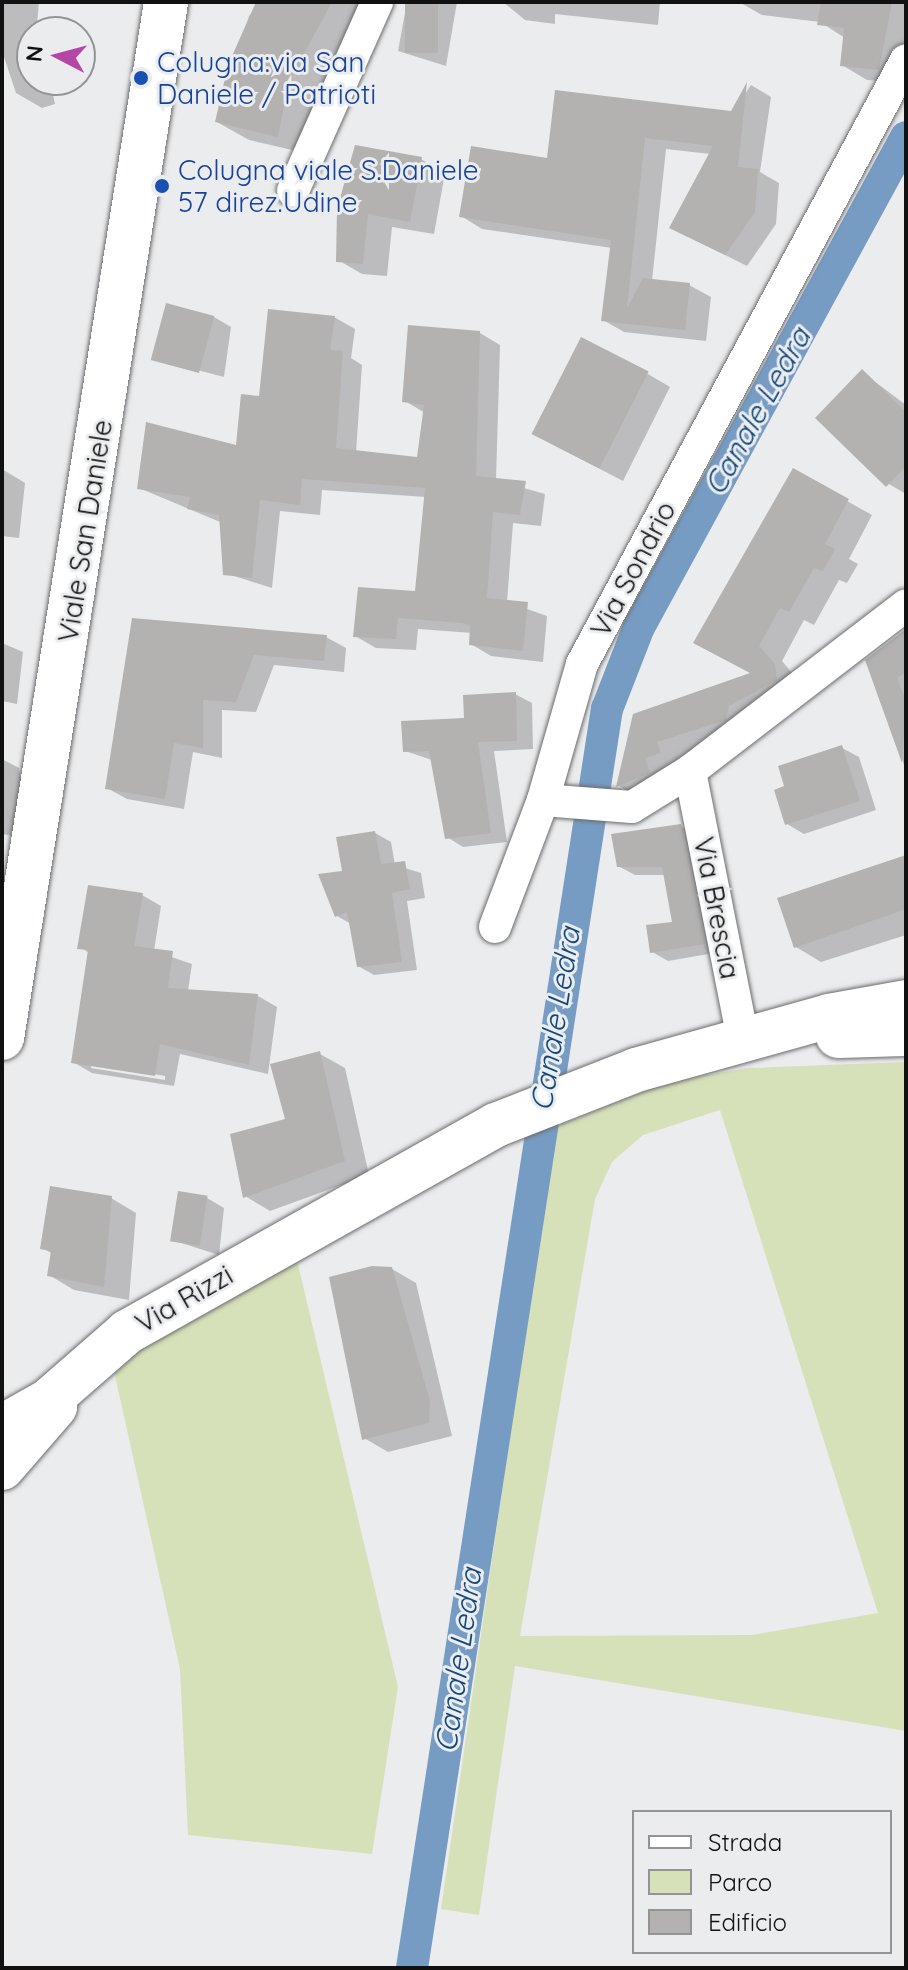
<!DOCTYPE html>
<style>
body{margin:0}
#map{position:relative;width:908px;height:1970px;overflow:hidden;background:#ebecee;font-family:Quicksand,sans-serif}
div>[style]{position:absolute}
.green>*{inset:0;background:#d6e1b9}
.shadow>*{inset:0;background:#0003}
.canal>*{height:32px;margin:-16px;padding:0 16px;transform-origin:16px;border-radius:16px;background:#779cc4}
.building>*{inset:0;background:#b3b2b0;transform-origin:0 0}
.roads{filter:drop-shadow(0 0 2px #6b6c6d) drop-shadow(0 0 2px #6b6c6d)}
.street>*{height:32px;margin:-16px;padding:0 16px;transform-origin:16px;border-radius:16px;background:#fff}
.secondary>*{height:44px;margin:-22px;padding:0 22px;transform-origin:22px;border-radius:22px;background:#fff}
.dots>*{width:22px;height:22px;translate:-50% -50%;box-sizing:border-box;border:4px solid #ebecee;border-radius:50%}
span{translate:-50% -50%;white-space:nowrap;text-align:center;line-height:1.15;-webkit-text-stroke:6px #ebecee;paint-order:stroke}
.transit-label{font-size:28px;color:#164399}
.left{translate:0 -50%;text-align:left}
.street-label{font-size:28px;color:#111112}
.water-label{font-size:30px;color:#11487b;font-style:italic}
.frame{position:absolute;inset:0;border:4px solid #111112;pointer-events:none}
.legend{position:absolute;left:632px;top:1810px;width:260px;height:144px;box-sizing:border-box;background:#ebecee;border:2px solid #949496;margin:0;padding:10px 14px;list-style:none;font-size:24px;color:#111112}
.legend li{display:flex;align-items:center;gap:16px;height:40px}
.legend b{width:40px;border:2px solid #949496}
.north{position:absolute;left:16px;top:16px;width:80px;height:80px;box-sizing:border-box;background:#ebecee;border:2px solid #949496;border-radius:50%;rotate:276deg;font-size:22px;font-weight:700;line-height:32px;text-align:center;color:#111112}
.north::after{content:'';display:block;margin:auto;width:28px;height:36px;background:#b447a5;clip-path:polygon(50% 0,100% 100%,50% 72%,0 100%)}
</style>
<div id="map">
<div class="green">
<i style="clip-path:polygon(evenodd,906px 1062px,906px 1731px,515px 1666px,479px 1915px,441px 1909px,555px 1127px,667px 1082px,748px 1068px,906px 1062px,720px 1110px,878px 1613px,752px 1635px,520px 1636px,595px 1199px,612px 1162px,643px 1135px,720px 1110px)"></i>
<i style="clip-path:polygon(296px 1256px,398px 1687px,372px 1854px,188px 1835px,180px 1669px,112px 1362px)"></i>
</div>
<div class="shadow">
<i style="clip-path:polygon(2px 2px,39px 2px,32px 80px,50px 80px,55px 104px,42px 108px,16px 93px,2px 51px)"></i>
<i style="clip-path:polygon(260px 2px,385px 2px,310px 154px,249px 140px,217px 122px,249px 16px)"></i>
<i style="clip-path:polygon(407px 2px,457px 2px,446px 66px,398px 51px)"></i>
<i style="clip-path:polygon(503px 2px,660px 2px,658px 25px,555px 14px,555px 24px,525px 20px)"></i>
<i style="clip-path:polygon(739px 2px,906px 2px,904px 83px,867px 80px,842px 65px,845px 38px,820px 22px,762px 15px)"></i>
<i style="clip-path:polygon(751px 85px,771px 97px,760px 172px,779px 183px,776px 224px,747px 266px,693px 239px,710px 154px,666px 149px,652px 281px,689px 285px,711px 297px,706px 341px,624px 332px,603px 320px,612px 248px,482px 229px,461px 216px,548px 160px,732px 113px)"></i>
<i style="clip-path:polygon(421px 159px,445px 173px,434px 234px,392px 227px,387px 276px,362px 274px,338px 260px,339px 209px)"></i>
<i style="clip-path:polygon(214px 317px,231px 327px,224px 377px,159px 360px)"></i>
<i style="clip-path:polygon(334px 317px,355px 329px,351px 358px,362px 365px,356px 453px,419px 460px,425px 413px,405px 401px,480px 333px,500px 345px,496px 480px,545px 494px,541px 526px,513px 523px,507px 602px,547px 616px,543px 662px,491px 656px,471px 644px,472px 633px,418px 629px,416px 650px,376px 648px,355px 636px,417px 594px,426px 497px,322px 490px,320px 515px,280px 511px,272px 588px,225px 573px,220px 522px,139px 488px,237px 448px,261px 398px)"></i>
<i style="clip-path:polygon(862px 372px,906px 405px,906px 494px,882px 480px)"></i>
<i style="clip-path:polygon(648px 374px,670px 387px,623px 481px,554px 445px)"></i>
<i style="clip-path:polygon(2px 469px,25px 483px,19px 538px,2px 536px)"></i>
<i style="clip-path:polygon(793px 471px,872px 515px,849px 559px,858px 564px,847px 583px,839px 580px,814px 625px,804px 620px,782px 661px,798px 680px,750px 733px,681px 756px,685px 767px,642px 799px,619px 786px,635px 715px,754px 674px,720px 656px)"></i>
<i style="clip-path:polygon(134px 620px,326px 637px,346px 648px,344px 672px,274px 665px,256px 712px,222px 710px,222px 758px,193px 752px,184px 809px,127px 799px,107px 788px)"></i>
<i style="clip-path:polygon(906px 630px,906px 771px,868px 661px)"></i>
<i style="clip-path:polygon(2px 643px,23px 652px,17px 704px,2px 701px)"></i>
<i style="clip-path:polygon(515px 694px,532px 703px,533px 749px,494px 751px,507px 842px,463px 847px,447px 837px,432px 760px,405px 751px)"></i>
<i style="clip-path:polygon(842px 748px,859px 757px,876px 810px,804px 834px,787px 824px,787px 787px)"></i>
<i style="clip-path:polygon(2px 759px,19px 768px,22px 786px,14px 836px,2px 834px)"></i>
<i style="clip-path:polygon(681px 826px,697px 836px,720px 952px,668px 961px,652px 952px,674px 924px,665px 875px,635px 875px,618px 866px)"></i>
<i style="clip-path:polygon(375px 833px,391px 842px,395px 865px,421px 873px,425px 898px,407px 901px,417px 970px,374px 975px,358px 966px,351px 924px,337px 916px,345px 873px)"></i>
<i style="clip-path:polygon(906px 857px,906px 935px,821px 962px,796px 947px)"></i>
<i style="clip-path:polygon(evenodd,142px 895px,161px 906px,154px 951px,192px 964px,188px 991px,258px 996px,277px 1007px,268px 1074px,180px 1054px,174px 1086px,92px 1073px,73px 1062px,89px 953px,80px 947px,142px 895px,91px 1064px,165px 1076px,165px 1080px,91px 1068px,91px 1064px)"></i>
<i style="clip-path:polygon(320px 1054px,345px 1068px,369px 1175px,270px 1211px,245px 1196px)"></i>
<i style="clip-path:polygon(111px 1198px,136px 1213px,129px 1300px,74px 1290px,49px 1275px,53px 1254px,42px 1248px)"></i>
<i style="clip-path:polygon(207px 1198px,224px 1208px,219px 1255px,175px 1241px)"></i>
<i style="clip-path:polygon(392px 1269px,416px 1283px,452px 1436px,388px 1452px,364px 1438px)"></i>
</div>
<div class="canal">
<i style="left:412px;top:1968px;width:1274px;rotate:-81.2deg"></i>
<i style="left:607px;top:709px;width:88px;rotate:-68.7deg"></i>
<i style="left:639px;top:627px;width:558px;rotate:-61.41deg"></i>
</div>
<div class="building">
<i style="clip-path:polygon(256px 2px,332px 2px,288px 83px,278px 137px,215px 122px,228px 65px)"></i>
<i style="left:405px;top:2px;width:33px;height:51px"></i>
<i style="clip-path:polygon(821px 2px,892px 2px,879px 70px,840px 66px,844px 28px,817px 25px)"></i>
<i style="clip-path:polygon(747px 82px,738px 167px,758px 169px,755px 212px,725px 255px,669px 228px,713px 146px,645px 138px,627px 308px,643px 278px,690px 283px,685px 330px,601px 321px,611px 240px,459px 217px,471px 146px,547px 158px,555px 90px,731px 111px)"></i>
<i style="clip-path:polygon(355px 145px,422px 157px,410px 222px,368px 214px,363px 264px,336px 262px,337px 209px)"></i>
<i style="left:166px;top:303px;width:50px;height:59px;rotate:15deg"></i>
<i style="clip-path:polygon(268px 309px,335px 316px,330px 350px,343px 351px,336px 448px,417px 457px,424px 405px,402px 402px,408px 325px,480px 331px,476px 476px,526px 481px,520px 515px,493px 512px,487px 598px,528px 602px,523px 651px,469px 645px,470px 625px,463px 623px,398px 618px,396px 639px,353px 637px,358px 587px,415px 591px,425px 488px,302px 479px,300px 505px,260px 500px,252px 578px,223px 575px,219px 515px,187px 509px,190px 497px,137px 489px,146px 422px,236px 445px,241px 394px,259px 396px)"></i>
<i style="left:581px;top:337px;width:76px;height:109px;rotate:27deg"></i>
<i style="clip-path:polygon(862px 369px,906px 412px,906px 466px,886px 487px,815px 418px)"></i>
<i style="clip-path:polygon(793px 468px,849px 499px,825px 544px,835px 549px,823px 571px,814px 568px,789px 612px,780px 608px,759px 646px,775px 664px,777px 680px,729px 706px,726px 720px,657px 742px,661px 753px,645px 758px,650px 773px,616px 787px,633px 714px,750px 673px,693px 643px)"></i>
<i style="clip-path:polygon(132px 618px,327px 635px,324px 661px,254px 655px,236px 702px,203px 700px,203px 748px,174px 743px,165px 799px,105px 789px)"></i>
<i style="clip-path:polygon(906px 629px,906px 672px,897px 678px,906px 701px,902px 763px,865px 660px)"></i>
<i style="clip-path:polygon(516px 692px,517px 741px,478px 742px,491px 833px,445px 839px,429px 751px,403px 752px,401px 721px,464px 718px,463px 695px)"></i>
<i style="clip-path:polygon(842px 745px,860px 801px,785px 825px,774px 790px,784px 786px,778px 766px)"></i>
<i style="clip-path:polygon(681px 824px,705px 944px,650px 953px,646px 925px,672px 922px,662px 867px,617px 867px,611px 834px)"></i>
<i style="clip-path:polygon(375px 831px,381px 864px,405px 861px,410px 889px,392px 893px,402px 962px,357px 967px,347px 912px,335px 917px,318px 874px,342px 871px,336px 837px)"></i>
<i style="clip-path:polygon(906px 855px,906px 909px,794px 948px,777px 898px)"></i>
<i style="clip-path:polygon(88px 885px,143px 893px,134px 946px,173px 951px,168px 988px,258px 994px,249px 1065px,160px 1044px,155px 1076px,71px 1063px,88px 950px,77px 949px)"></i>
<i style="clip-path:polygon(320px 1051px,345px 1161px,243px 1198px,230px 1134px,285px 1119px,270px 1064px)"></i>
<i style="clip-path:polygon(50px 1186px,112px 1196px,104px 1287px,47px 1276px,51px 1251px,40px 1249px)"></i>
<i style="left:178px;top:1191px;width:30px;height:51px;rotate:9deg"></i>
<i style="clip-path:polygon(372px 1266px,392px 1267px,430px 1401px,429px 1423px,362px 1440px,329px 1277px)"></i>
</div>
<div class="roads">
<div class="street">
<i style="left:293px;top:191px;width:207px;rotate:-66deg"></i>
<i style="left:543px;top:800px;width:89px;rotate:4.5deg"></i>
<i style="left:632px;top:807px;width:68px;rotate:-31.8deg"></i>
<i style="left:495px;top:927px;width:136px;rotate:-69.3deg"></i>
<i style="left:543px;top:800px;width:141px;rotate:-74deg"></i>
<i style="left:582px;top:664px;width:685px;rotate:-61.79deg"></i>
<i style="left:744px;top:1044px;width:278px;rotate:-101.2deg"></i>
<i style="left:690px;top:771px;width:272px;rotate:-37.5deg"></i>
</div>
<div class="secondary">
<i style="left:838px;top:1036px;width:68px;rotate:-1.7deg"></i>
<i style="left:2px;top:1038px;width:1049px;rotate:-81deg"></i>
<i style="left:2px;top:1427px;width:53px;rotate:-29.5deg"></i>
<i style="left:48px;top:1401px;width:105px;rotate:-41.1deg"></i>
<i style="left:127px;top:1332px;width:423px;rotate:-29.3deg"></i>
<i style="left:496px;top:1125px;width:150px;rotate:-21.4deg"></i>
<i style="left:636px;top:1070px;width:200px;rotate:-15.6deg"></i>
<i style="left:829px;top:1016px;width:78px;rotate:-10.3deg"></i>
<i style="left:2px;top:1468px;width:81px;rotate:-49deg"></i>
</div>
</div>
<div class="dots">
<i style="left:141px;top:78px;background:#1a4fb4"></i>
<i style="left:162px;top:186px;background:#1a4fb4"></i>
</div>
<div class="transit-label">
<span class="left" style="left:157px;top:78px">Colugna:via San<br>Daniele / Patrioti</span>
<span class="left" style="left:178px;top:186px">Colugna viale S.Daniele<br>57 direz.Udine</span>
</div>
<div class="street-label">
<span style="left:85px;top:531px;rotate:-81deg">Viale San Daniele</span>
<span style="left:633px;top:569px;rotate:-62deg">Via Sondrio</span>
<span style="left:717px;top:908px;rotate:79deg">Via Brescia</span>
<span style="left:184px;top:1299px;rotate:-30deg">Via Rizzi</span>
</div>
<div class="water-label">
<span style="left:757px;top:411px;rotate:-61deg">Canale Ledra</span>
<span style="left:555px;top:1019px;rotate:-81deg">Canale Ledra</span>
<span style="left:458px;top:1660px;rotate:-82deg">Canale Ledra</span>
</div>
<div class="frame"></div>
<ul class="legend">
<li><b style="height:10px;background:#fff"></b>Strada</li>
<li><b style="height:22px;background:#d6e1b9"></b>Parco</li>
<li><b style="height:22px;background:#b3b2b0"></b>Edificio</li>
</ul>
<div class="north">N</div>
</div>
